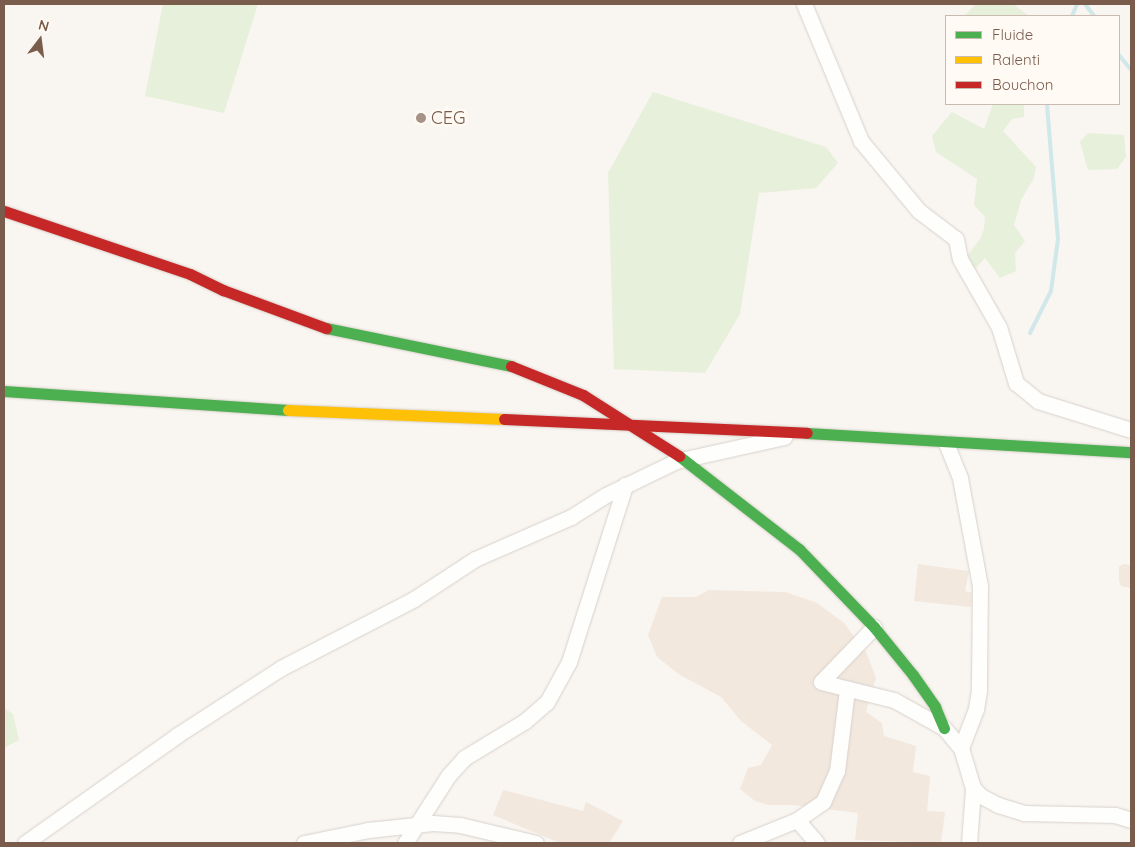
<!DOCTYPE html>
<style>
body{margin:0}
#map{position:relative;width:1135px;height:847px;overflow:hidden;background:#f9f5f0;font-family:Quicksand,sans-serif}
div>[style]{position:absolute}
.residential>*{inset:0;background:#f2e8de}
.green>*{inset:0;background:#e7f0db}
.stream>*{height:4px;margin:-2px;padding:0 2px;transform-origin:2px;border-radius:2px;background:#d0e8ea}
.roads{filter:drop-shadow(0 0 1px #d7d1cb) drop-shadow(0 0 1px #d7d1cb)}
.street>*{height:15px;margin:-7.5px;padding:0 7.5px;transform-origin:7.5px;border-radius:7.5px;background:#fefefd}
.fast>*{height:11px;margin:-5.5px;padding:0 5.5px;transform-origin:5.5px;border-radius:5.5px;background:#4caf50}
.slow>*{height:11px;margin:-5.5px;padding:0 5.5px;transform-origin:5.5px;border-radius:5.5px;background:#ffc107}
.jam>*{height:11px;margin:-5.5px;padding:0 5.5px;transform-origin:5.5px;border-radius:5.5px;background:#c62828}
.dots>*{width:14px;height:14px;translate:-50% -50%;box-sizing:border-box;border:2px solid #fffaf3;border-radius:50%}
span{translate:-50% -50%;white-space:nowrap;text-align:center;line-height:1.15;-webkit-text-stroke:5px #fffaf3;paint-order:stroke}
.poi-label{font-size:18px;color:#7a5c4d}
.left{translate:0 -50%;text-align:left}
.frame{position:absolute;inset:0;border:5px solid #7a5c4d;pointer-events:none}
.legend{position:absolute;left:945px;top:15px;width:175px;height:90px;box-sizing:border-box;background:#fffaf3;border:1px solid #cabbb1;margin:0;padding:6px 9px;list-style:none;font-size:15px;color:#7a5c4d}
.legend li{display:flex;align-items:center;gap:10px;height:25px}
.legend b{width:25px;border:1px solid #cabbb1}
.north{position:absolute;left:15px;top:15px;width:50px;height:50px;-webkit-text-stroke:4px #fffaf3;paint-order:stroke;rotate:15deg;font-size:14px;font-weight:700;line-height:20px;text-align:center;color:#7a5c4d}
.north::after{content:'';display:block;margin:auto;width:18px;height:22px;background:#7a5c4d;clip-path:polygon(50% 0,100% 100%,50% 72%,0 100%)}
</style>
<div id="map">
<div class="residential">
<i style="clip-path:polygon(918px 564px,969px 571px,965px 591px,972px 593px,971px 607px,914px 601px)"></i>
<i style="clip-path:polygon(1123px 564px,1131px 565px,1131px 588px,1121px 586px,1119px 581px,1119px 567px)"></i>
<i style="clip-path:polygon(709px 590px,785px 592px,817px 603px,844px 623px,866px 652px,876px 678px,866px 712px,882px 723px,884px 736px,916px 746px,913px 772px,930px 776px,927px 811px,945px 812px,941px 843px,855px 840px,858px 813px,793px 805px,769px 805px,755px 801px,740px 789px,748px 768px,761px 765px,772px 745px,741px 721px,721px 697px,680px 675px,657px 657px,648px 635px,662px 597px,696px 597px)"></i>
<i style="clip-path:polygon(503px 790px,583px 811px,586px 802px,623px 821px,609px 843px,560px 843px,493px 815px)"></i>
</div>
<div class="green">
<i style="clip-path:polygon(163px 4px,258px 4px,224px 113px,145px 96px)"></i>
<i style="clip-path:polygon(976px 4px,1013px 4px,1029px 16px,964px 16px)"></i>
<i style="clip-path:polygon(653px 92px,826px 147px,838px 163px,816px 188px,759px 193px,740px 314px,705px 373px,614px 369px,608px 173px)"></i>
<i style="clip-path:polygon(993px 104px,1024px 104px,1024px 117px,1012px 119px,1003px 131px,1036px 167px,1034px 178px,1021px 200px,1014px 225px,1025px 241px,1015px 253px,1016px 271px,1000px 278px,985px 258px,975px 269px,966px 267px,963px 261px,980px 239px,984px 229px,985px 217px,974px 205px,977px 179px,936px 152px,932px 136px,952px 112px,984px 129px)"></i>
<i style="clip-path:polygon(1088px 133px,1124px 135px,1126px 157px,1117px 169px,1088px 170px,1080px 142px)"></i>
<i style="clip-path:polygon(4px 708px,13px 714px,19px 740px,4px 748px)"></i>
</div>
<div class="stream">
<i style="left:1085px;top:4px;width:15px;rotate:53deg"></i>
<i style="left:1072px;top:16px;width:13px;rotate:-67deg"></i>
<i style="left:1119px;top:55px;width:19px;rotate:51deg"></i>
<i style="left:1030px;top:333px;width:47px;rotate:-63.4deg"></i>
<i style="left:1051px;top:291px;width:52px;rotate:-82.3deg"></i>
<i style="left:1058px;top:239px;width:135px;rotate:-94.7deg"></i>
</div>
<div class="roads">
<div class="street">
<i style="left:804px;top:4px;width:148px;rotate:67.4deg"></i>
<i style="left:861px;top:141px;width:91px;rotate:50.4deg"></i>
<i style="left:919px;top:211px;width:46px;rotate:37.1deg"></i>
<i style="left:956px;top:239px;width:20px;rotate:79deg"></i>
<i style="left:960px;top:259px;width:78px;rotate:60.2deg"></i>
<i style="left:999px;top:327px;width:59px;rotate:73.1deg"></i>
<i style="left:1016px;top:383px;width:28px;rotate:39deg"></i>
<i style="left:1038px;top:401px;width:97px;rotate:17.3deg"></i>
<i style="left:946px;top:443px;width:38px;rotate:68deg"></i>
<i style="left:960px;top:478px;width:110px;rotate:79.5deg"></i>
<i style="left:980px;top:586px;width:104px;rotate:90.6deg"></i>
<i style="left:979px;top:690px;width:19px;rotate:99deg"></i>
<i style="left:976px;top:709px;width:42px;rotate:111deg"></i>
<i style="left:874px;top:627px;width:76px;rotate:133.9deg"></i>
<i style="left:821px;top:682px;width:75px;rotate:13.9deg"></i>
<i style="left:894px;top:700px;width:57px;rotate:29.2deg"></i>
<i style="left:944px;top:728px;width:26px;rotate:50deg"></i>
<i style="left:961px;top:748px;width:42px;rotate:73.3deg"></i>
<i style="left:973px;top:788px;width:11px;rotate:45deg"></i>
<i style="left:981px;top:796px;width:19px;rotate:28deg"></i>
<i style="left:998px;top:805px;width:27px;rotate:17deg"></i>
<i style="left:1024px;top:813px;width:91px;rotate:1.3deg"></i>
<i style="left:1115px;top:815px;width:17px;rotate:17deg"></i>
<i style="left:797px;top:820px;width:30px;rotate:49deg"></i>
<i style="left:25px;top:843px;width:185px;rotate:-35.3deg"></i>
<i style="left:176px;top:736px;width:125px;rotate:-32.9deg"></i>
<i style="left:281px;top:668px;width:150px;rotate:-27.4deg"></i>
<i style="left:414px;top:599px;width:73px;rotate:-33.3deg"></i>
<i style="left:475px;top:559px;width:105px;rotate:-23.6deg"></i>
<i style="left:571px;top:517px;width:41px;rotate:-32.2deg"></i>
<i style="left:606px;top:495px;width:78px;rotate:-25.9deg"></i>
<i style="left:676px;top:461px;width:111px;rotate:-12.5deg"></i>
<i style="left:304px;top:843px;width:65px;rotate:-11.5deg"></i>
<i style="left:368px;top:830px;width:65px;rotate:-6.1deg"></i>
<i style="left:433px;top:823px;width:27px;rotate:4deg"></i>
<i style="left:460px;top:825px;width:78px;rotate:13.3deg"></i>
<i style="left:405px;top:843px;width:80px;rotate:-57.3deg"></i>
<i style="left:448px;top:776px;width:24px;rotate:-48deg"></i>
<i style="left:464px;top:758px;width:71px;rotate:-31.2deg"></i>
<i style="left:525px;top:721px;width:29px;rotate:-41deg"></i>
<i style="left:547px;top:702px;width:46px;rotate:-61.2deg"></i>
<i style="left:569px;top:662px;width:186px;rotate:-72.4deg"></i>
<i style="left:740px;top:843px;width:61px;rotate:-22deg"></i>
<i style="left:797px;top:820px;width:32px;rotate:-35deg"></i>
<i style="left:823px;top:802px;width:34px;rotate:-66deg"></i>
<i style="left:837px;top:771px;width:83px;rotate:-83deg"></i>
<i style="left:969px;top:843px;width:55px;rotate:-85.8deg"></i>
</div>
<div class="fast">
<i style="left:326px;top:328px;width:189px;rotate:11.6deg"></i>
<i style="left:4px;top:391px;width:285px;rotate:3.8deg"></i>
<i style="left:807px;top:433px;width:325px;rotate:3.4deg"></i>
<i style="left:679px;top:456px;width:152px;rotate:37.8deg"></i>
<i style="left:799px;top:549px;width:108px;rotate:46.1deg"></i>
<i style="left:874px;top:627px;width:62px;rotate:50.9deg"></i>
<i style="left:913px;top:675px;width:39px;rotate:55deg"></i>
<i style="left:935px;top:707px;width:23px;rotate:67deg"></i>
</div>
<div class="slow">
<i style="left:288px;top:410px;width:216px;rotate:2.4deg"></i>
</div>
<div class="jam">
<i style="left:4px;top:211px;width:196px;rotate:18.7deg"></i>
<i style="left:190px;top:274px;width:37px;rotate:26deg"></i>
<i style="left:223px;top:290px;width:110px;rotate:20.3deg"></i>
<i style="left:511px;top:366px;width:78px;rotate:21.9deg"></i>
<i style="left:583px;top:395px;width:114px;rotate:32.4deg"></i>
<i style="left:504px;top:419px;width:303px;rotate:2.6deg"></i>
</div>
</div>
<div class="dots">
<i style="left:421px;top:118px;background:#a69286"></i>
</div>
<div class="poi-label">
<span class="left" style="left:431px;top:118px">CEG</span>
</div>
<div class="frame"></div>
<ul class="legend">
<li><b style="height:6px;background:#4caf50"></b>Fluide</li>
<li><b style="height:6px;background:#ffc107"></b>Ralenti</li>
<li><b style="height:6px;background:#c62828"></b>Bouchon</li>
</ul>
<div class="north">N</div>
</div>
